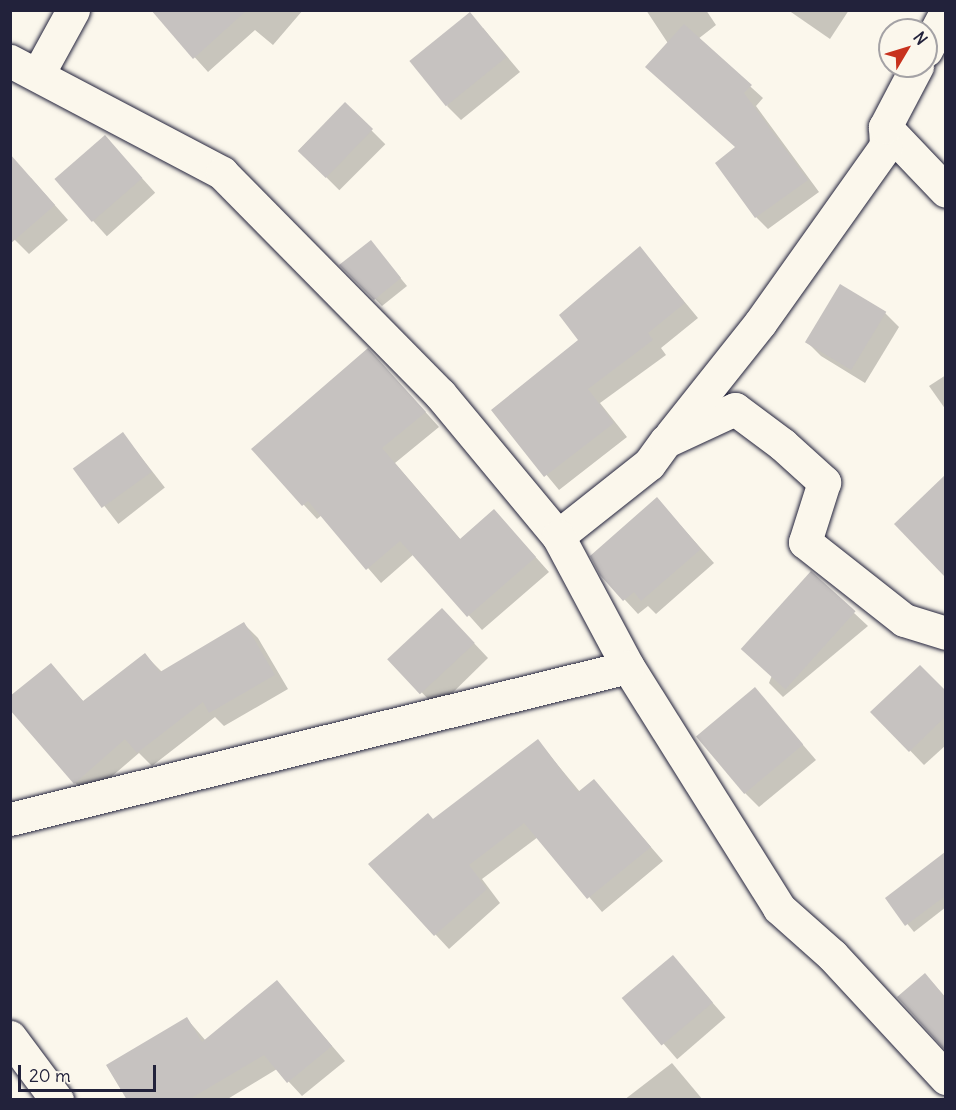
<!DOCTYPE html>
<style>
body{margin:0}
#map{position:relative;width:956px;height:1110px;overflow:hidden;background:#fbf7ec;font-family:Delius,sans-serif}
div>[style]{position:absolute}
.shadow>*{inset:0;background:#0003;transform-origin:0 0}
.building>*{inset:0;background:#c6c2c0;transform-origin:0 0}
.roads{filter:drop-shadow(0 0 2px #22223b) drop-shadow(0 0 2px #22223b)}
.minor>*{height:33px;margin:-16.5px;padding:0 16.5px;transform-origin:16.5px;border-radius:16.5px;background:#fbf7ec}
span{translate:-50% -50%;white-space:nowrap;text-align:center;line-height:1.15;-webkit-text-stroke:6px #fbf7ec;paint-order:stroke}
.frame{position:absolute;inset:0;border:12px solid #22223b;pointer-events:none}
.north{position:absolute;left:878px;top:18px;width:60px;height:60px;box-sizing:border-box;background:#fbf7ec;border:2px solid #a4a2a5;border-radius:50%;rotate:52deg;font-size:16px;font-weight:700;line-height:24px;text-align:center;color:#22223b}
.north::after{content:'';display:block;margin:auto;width:21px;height:27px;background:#c8321e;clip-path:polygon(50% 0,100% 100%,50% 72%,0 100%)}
.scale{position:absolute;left:18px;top:1065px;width:138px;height:27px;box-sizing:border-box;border:3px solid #22223b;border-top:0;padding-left:8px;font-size:18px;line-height:21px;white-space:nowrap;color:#22223b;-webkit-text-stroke:4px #fbf7ec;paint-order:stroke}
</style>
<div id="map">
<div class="shadow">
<i style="clip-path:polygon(303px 10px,273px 45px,255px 30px,208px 72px,154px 12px)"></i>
<i style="clip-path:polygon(646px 10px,706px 10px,716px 25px,698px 39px,763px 98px,756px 106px,819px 192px,768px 229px,756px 217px,737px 148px)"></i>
<i style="clip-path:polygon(788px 10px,849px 10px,830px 39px)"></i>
<i style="clip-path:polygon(483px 28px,520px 72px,461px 120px,447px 106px)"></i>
<i style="left:345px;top:104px;width:57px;height:65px;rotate:45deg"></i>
<i style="left:105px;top:137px;width:75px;height:65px;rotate:48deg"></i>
<i style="clip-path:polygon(31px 178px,68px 220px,29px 254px,10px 235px)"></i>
<i style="clip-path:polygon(371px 242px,407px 286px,382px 306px,342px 265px)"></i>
<i style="clip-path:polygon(640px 248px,698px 318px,661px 348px,666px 355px,600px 403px,627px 437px,559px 490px,493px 410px,580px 341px)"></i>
<i style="clip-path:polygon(885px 313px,899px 327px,865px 383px,821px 356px,807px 342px)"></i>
<i style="clip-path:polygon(382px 364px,439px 427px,395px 463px,461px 540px,507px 525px,549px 572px,482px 630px,414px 554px,381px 583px,322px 515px,317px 519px,253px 450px)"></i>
<i style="clip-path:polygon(946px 375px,946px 410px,929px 386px)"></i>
<i style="left:123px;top:434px;width:68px;height:59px;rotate:52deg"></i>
<i style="clip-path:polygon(926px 496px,946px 516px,946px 575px,897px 524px)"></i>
<i style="clip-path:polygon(657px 499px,714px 563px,656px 614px,648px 606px,638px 614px,602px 575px)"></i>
<i style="clip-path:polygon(811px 573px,868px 626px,783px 697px,769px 683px)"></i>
<i style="clip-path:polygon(244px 624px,258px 638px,288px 689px,224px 726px,215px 717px,152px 766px,139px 753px,89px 796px,75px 783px,50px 665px,84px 702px,145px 655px,162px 672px)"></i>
<i style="clip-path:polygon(456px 624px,488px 658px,437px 708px,390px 660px)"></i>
<i style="clip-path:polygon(920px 667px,946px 692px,946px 745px,924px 765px,873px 712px)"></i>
<i style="clip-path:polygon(755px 689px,816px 760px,759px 807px,745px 793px)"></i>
<i style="clip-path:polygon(538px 741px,580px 792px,594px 781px,663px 861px,602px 912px,538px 837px,482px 879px,500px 903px,449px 949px,370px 864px,434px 821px)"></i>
<i style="clip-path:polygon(939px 871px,946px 880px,946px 907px,914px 932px,887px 899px)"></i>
<i style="left:673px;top:957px;width:80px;height:64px;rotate:49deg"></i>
<i style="clip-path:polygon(277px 982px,345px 1061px,302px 1096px,277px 1069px,226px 1100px,128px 1100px,187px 1019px,206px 1041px)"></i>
<i style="clip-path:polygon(932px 982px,946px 998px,944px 1045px)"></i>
<i style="clip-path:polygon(672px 1063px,703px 1100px,624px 1100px)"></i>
</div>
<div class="building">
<i style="clip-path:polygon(151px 10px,247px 10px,193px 59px)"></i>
<i style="left:470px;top:12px;width:58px;height:78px;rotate:51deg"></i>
<i style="clip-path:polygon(684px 24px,752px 85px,744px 93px,808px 180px,755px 218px,715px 163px,735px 147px,645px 67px)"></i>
<i style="left:345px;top:102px;width:39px;height:68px;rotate:44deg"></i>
<i style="left:105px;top:135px;width:57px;height:67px;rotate:49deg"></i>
<i style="clip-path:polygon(10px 154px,55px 205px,10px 244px)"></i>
<i style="clip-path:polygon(371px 240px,401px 278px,374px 300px,339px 265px)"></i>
<i style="clip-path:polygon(640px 246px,685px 303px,648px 333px,653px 340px,588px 389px,614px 423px,544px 477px,491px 410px,578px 340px,559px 315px)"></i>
<i style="left:840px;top:284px;width:54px;height:68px;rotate:31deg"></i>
<i style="clip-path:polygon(368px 348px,426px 412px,382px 448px,460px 539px,494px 509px,536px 557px,467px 617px,400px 541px,366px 570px,308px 501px,302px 506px,251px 449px)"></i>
<i style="left:123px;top:432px;width:49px;height:62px;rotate:54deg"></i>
<i style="clip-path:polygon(945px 475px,945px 577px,894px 524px)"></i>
<i style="clip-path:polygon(657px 497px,701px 549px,641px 601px,634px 592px,623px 601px,600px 575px,590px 556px)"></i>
<i style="left:811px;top:571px;width:60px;height:105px;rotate:42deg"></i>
<i style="left:442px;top:608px;width:48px;height:75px;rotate:47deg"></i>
<i style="clip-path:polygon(244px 622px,275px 675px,209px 713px,203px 702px,137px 753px,125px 739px,74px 784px,10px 710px,10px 696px,51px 663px,83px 701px,145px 653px,160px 672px)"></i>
<i style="clip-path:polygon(920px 665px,945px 690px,945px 717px,909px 752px,870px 712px)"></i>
<i style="left:755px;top:687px;width:75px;height:77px;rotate:50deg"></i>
<i style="clip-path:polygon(538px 739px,578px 792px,594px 779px,651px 847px,587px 899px,524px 823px,469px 865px,487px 889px,434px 936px,368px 864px,428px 813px,433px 819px)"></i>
<i style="clip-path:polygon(945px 852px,945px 896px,905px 926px,885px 898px)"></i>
<i style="left:673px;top:955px;width:62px;height:67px;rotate:50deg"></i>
<i style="clip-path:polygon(925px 973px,945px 997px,945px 1050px,897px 997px)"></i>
<i style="clip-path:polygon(277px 980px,332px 1046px,287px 1083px,264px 1055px,188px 1100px,127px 1100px,106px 1065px,187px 1017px,202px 1042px)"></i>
</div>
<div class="roads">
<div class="minor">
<i style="left:926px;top:50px;width:43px;rotate:-62.2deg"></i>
<i style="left:10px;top:61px;width:240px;rotate:27.8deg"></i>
<i style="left:222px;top:173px;width:310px;rotate:45.4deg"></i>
<i style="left:440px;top:394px;width:185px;rotate:50.3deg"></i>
<i style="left:558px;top:536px;width:116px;rotate:-38.4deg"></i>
<i style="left:649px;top:464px;width:29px;rotate:-54deg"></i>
<i style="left:666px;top:441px;width:76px;rotate:-24.9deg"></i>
<i style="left:735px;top:409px;width:59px;rotate:36.7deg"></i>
<i style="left:782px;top:444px;width:57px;rotate:42.1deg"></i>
<i style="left:824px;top:482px;width:63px;rotate:107.6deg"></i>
<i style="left:805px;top:542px;width:126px;rotate:38.2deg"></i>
<i style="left:904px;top:620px;width:44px;rotate:17.2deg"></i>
<i style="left:38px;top:74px;width:73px;rotate:-61.3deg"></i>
<i style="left:885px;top:127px;width:88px;rotate:46.4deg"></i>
<i style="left:671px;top:435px;width:143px;rotate:-51.5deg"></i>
<i style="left:760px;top:323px;width:217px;rotate:-54.6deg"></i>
<i style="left:886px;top:146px;width:19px;rotate:-93deg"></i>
<i style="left:885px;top:127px;width:69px;rotate:-62.3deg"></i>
<i style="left:558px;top:536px;width:149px;rotate:61.9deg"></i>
<i style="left:628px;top:667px;width:284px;rotate:57.9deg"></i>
<i style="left:779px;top:908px;width:71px;rotate:41.6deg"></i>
<i style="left:832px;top:955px;width:168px;rotate:47.2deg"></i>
<i style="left:10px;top:819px;width:636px;rotate:-13.82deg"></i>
<i style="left:10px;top:1037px;width:79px;rotate:53.3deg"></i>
</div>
</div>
<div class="frame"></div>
<div class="north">N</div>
<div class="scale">20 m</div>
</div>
